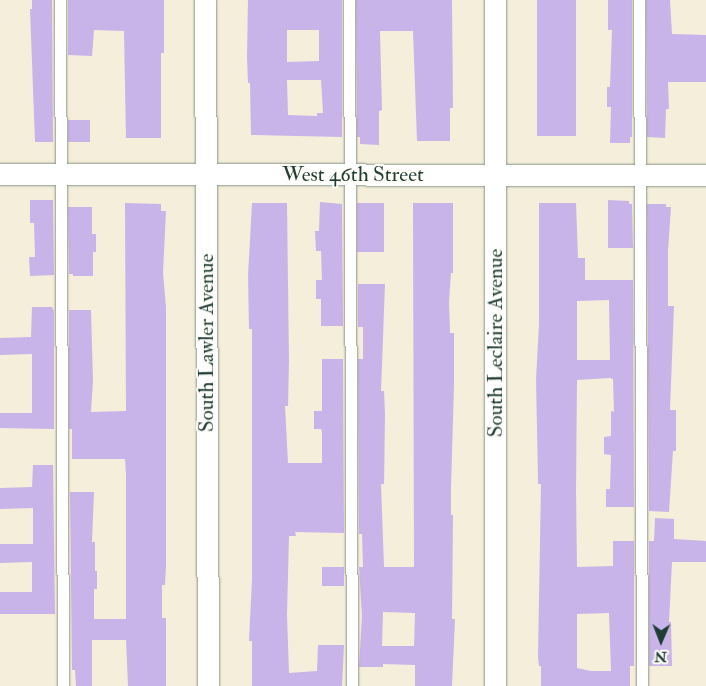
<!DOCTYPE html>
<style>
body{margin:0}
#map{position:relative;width:706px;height:686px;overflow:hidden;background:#f4eedb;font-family:"IM FELL Double Pica",serif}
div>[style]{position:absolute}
.building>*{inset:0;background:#c8b4e8;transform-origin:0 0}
.roads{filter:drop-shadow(0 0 1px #8a9688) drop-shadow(0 0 1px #8a9688)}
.service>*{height:11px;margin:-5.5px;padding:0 5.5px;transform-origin:5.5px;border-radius:5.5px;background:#fff}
.minor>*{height:21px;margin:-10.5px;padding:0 10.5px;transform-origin:10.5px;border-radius:10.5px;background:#fff}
span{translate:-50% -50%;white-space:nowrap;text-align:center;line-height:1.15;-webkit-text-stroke:4px #fdfcf7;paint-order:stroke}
.street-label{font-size:21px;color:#1f3d34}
.north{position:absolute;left:636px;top:616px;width:50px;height:50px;-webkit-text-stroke:4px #fdfcf7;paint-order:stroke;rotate:181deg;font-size:14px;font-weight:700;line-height:20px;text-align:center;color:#1f3d34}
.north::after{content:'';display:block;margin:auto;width:18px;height:22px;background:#1f3d34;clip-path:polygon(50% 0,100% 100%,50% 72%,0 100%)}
</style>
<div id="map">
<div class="building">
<i style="clip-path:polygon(32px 0,52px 0,53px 142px,35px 142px,30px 9px,32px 9px)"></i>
<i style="clip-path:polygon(68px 0,164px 0,164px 53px,161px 53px,161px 138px,126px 138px,124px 31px,94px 30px,92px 56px,68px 55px)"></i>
<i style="clip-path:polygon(evenodd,248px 0,342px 0,342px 137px,251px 135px,250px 83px,248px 83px,247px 57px,248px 0,287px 30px,319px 30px,319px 61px,287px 62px,287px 30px,248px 0,287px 80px,321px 80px,323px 113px,317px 113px,317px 116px,288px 115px,287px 80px)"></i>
<i style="clip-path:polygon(356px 0,452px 0,453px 108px,450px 108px,450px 141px,417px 141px,413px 31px,380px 31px,382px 110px,379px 111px,379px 145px,360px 144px,360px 137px,357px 137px)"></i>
<i style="left:537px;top:0;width:39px;height:136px"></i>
<i style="clip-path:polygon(608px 0,632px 0,632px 137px,630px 137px,630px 143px,610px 143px,611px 107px,607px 107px,607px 87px,610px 87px,612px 30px,608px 30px)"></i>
<i style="clip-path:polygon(646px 0,670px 0,672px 34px,706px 35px,706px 82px,668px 82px,669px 109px,666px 109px,665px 138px,647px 137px)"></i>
<i style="left:90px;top:120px;width:22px;height:22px;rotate:90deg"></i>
<i style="clip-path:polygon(30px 200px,53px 200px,54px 275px,30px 276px,29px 257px,35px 257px,34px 223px,30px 223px)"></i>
<i style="clip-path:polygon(608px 200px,629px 201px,629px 204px,632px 204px,633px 248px,608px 248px)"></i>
<i style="clip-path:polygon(320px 202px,342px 204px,343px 326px,321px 326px,321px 299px,316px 299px,316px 280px,322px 280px,321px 251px,316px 251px,315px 231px,319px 231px)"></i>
<i style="clip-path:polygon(125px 203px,161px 204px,161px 211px,166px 211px,163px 273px,166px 307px,166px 566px,165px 585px,162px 585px,162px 618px,166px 618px,166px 686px,128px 686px,126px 640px,92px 640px,92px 686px,76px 686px,75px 670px,72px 670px,70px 492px,94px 492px,92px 542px,95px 542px,95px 571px,97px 571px,97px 589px,94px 589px,94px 619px,126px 619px,126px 474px,125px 459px,72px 459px,72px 429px,69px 429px,69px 310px,91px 310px,93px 381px,91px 412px,126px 411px)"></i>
<i style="clip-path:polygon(252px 203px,287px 203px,289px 361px,288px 406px,285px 406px,288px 463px,322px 463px,322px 432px,321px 429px,314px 429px,314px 411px,322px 411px,322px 359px,343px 359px,344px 533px,295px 532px,296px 536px,289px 536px,287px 615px,289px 673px,317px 671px,318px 645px,344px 645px,342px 686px,252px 686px,252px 641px,249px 641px,252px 579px,252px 329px,249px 329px,248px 276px)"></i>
<i style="left:384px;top:203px;width:49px;height:27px;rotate:90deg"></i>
<i style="clip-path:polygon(evenodd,413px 203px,453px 203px,453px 273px,451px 273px,449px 302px,450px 333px,454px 333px,454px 384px,451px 488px,451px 515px,453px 515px,452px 619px,455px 619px,452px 686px,415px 686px,415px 665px,383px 664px,383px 667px,359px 667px,362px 616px,359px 567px,363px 567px,362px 534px,359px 534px,358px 359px,363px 359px,363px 327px,358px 327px,358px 284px,385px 284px,381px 391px,384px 391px,385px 415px,384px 484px,381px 484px,384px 567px,414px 567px,413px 203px,383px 612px,415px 613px,414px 646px,382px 646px,383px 612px)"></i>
<i style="clip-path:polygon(evenodd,539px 203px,576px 203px,578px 258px,585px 258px,585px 280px,633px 280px,634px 507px,606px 507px,606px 489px,610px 489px,611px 455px,604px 454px,604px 437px,611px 436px,611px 411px,614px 412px,613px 379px,610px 378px,577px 380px,576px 490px,577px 567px,613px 566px,613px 541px,634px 541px,634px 666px,630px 666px,630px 686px,541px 686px,541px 666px,539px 666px,538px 657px,541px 484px,538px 484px,538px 477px,536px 380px,539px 324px,539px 203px,609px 300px,610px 360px,577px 360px,577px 301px,609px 300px,539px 203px,609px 613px,611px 671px,591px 671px,577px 668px,577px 614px,609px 613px)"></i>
<i style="clip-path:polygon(647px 204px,666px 204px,666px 207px,671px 207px,668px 251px,668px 306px,674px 306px,670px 410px,676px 410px,676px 451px,673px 451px,669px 512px,649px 511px)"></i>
<i style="clip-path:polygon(68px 207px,92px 207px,92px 234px,96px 234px,96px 252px,93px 252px,93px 276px,73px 276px,73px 274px,69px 274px)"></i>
<i style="clip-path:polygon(32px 307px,52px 307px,54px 311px,54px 429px,0 428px,0 413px,32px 413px,32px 354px,0 355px,0 338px,31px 337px)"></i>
<i style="clip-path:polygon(33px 465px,53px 465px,55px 614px,0 614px,0 592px,32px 592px,32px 562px,0 563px,0 544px,33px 544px,33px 508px,0 509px,0 488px,32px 487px)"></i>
<i style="clip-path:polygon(655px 518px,674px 519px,674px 539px,706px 541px,706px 562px,672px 562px,669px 622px,671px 622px,672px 666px,649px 666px,649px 541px,654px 541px)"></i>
<i style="left:322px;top:567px;width:22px;height:19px"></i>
</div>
<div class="roads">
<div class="service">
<i style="left:60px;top:0;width:686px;rotate:89.75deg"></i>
<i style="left:349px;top:0;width:686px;rotate:89.75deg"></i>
<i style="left:639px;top:0;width:686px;rotate:89.75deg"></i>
</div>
<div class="minor">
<i style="left:205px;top:0;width:686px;rotate:89.75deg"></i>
<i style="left:0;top:174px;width:706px;rotate:0.08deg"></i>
<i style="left:495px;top:686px;width:686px;rotate:-90deg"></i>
</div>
</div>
<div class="street-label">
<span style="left:353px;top:175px">West 46th Street</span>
<span style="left:207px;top:343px;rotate:-90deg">South Lawler Avenue</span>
<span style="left:496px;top:343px;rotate:-90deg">South Leclaire Avenue</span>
</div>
<div class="north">N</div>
</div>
